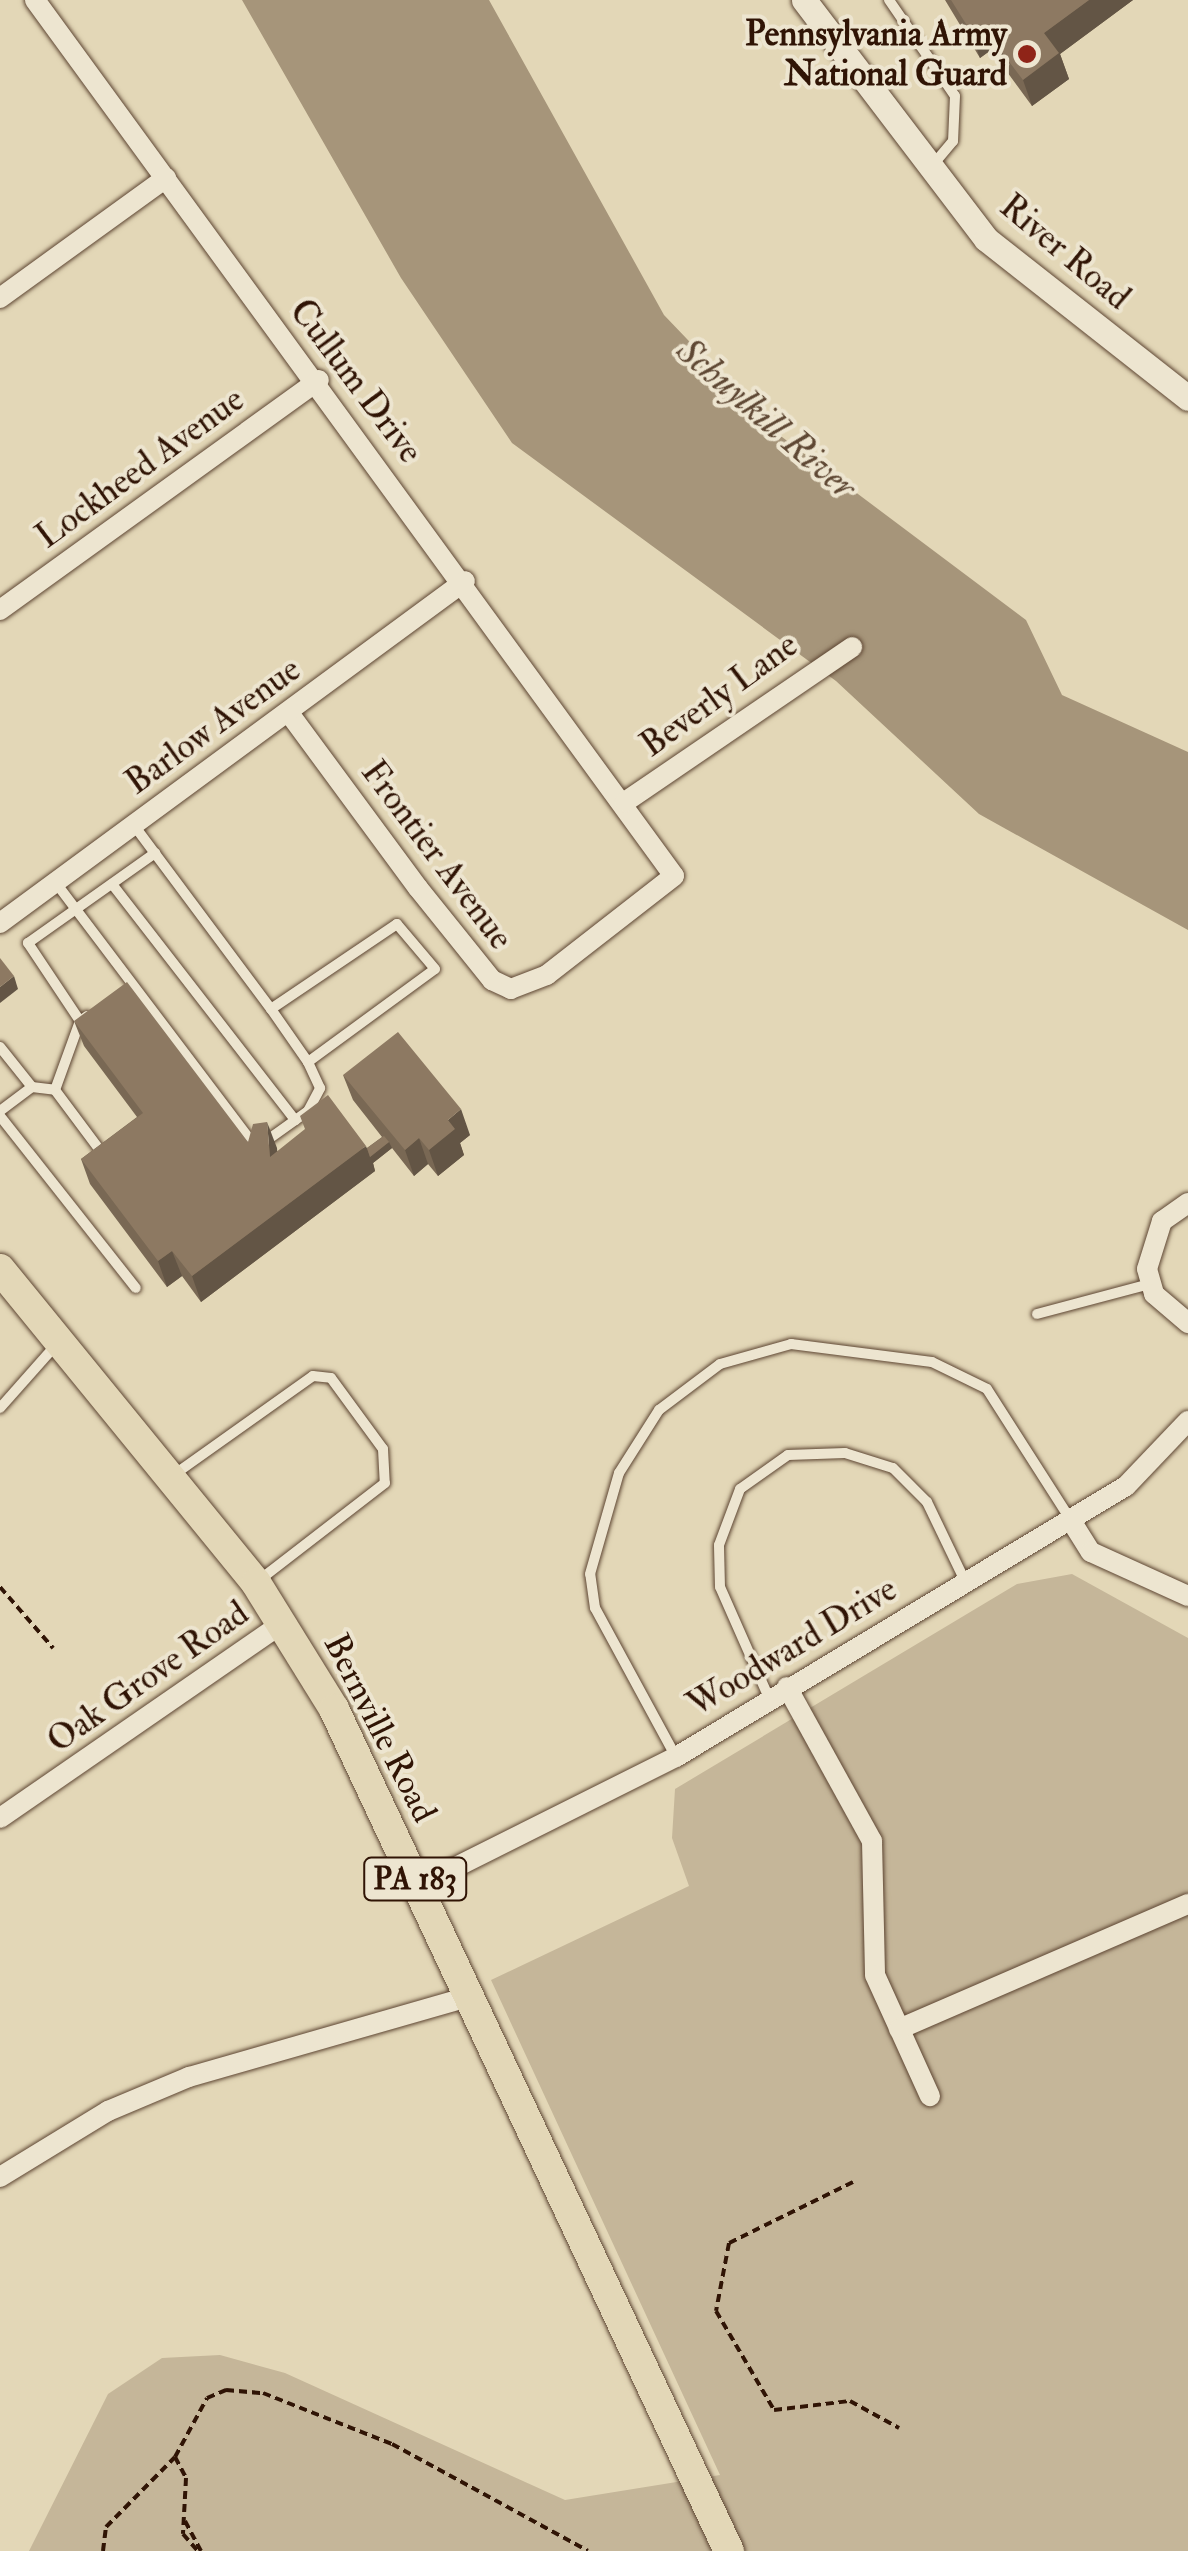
<!DOCTYPE html>
<style>
body{margin:0}
#map{position:relative;width:1188px;height:2551px;overflow:hidden;background:#e3d7b7;font-family:"IM FELL Double Pica",serif}
div>[style]{position:absolute}
.green>*{inset:0;background:#c5b699}
.water>*{inset:0;background:#a6957a}
.path>*{height:4px;margin-top:-2px;transform-origin:0;background:repeating-linear-gradient(90deg,#301405 0 8px,transparent 0 13px)}
.roads{filter:drop-shadow(0 0 2px #5d4532) drop-shadow(0 0 2px #5d4532)}
.service>*{height:10px;margin:-5px;padding:0 5px;transform-origin:5px;border-radius:5px;background:#ede5d0}
.minor>*{height:20px;margin:-10px;padding:0 10px;transform-origin:10px;border-radius:10px;background:#ede5d0}
.tertiary>*{height:25px;margin:-12.5px;padding:0 12.5px;transform-origin:12.5px;border-radius:12.5px;background:#ede5d0}
.primary>*{height:30px;margin:-15px;padding:0 15px;transform-origin:15px;border-radius:15px;background:#e3d7b7}
.wall>*{inset:0;background:#796854}
.shaded-wall>*{inset:0;background:#635545}
.building>*{inset:0;background:#8d7962}
.dots>*{width:28px;height:28px;translate:-50% -50%;box-sizing:border-box;border:5px solid #ede5d0;border-radius:50%}
span{translate:-50% -50%;white-space:nowrap;text-align:center;line-height:1.15;-webkit-text-stroke:8px #ede5d0;paint-order:stroke}
.shield-label span{padding:2px 8px;background:#ede5d0;border:2px solid;border-radius:8px;-webkit-text-stroke-width:0}
.shield-label{font-size:32px;color:#301405;font-weight:700}
.poi-label{font-size:35px;color:#301405;font-weight:700}
.right{translate:-100% -50%;text-align:right}
.street-label{font-size:35px;color:#301405}
.water-label{font-size:38px;color:#5f4834;font-style:italic}
</style>
<div id="map">
<div class="green">
<i style="clip-path:polygon(1072px 1574px,1188px 1638px,1188px 2551px,29px 2551px,108px 2394px,162px 2358px,220px 2355px,285px 2373px,565px 2500px,720px 2475px,491px 1980px,689px 1886px,672px 1838px,675px 1789px,1017px 1584px)"></i>
</div>
<div class="water">
<i style="clip-path:polygon(242px 0,489px 0,664px 315px,778px 434px,1026px 620px,1062px 695px,1188px 752px,1188px 930px,979px 814px,836px 681px,512px 443px,401px 278px)"></i>
</div>
<div class="path">
<i style="left:0;top:1587px;width:81px;rotate:49deg"></i>
<i style="left:853px;top:2182px;width:138px;rotate:153.8deg"></i>
<i style="left:729px;top:2243px;width:69px;rotate:100.8deg"></i>
<i style="left:716px;top:2311px;width:115px;rotate:59.6deg"></i>
<i style="left:774px;top:2410px;width:77px;rotate:-6.8deg"></i>
<i style="left:850px;top:2401px;width:56px;rotate:28.9deg"></i>
<i style="left:175px;top:2457px;width:24px;rotate:62deg"></i>
<i style="left:186px;top:2478px;width:56px;rotate:93.1deg"></i>
<i style="left:183px;top:2534px;width:23px;rotate:49deg"></i>
<i style="left:185px;top:2521px;width:34px;rotate:62deg"></i>
<i style="left:103px;top:2551px;width:24px;rotate:-83deg"></i>
<i style="left:106px;top:2527px;width:98px;rotate:-45.4deg"></i>
<i style="left:175px;top:2457px;width:67px;rotate:-61.5deg"></i>
<i style="left:207px;top:2398px;width:21px;rotate:-23deg"></i>
<i style="left:226px;top:2390px;width:37px;rotate:5deg"></i>
<i style="left:263px;top:2393px;width:139px;rotate:21.6deg"></i>
<i style="left:392px;top:2444px;width:223px;rotate:28.6deg"></i>
</div>
<div class="roads">
<div class="service">
<i style="left:889px;top:0;width:116px;rotate:55.5deg"></i>
<i style="left:955px;top:96px;width:45px;rotate:92.5deg"></i>
<i style="left:953px;top:141px;width:34px;rotate:130deg"></i>
<i style="left:56px;top:883px;width:320px;rotate:52.9deg"></i>
<i style="left:249px;top:1138px;width:17px;rotate:10deg"></i>
<i style="left:266px;top:1141px;width:52px;rotate:-35.5deg"></i>
<i style="left:308px;top:1111px;width:26px;rotate:-62deg"></i>
<i style="left:320px;top:1088px;width:29px;rotate:-115deg"></i>
<i style="left:308px;top:1062px;width:157px;rotate:-36.2deg"></i>
<i style="left:435px;top:969px;width:59px;rotate:-130.2deg"></i>
<i style="left:397px;top:924px;width:152px;rotate:146deg"></i>
<i style="left:271px;top:1009px;width:229px;rotate:-126.7deg"></i>
<i style="left:112px;top:884px;width:299px;rotate:52.2deg"></i>
<i style="left:271px;top:1009px;width:65px;rotate:55.1deg"></i>
<i style="left:87px;top:1016px;width:9px;rotate:144deg"></i>
<i style="left:80px;top:1021px;width:94px;rotate:-123.7deg"></i>
<i style="left:28px;top:943px;width:156px;rotate:-35.3deg"></i>
<i style="left:0;top:1047px;width:51px;rotate:51.3deg"></i>
<i style="left:32px;top:1087px;width:23px;rotate:7deg"></i>
<i style="left:55px;top:1090px;width:79px;rotate:53.3deg"></i>
<i style="left:55px;top:1090px;width:73px;rotate:-70.1deg"></i>
<i style="left:0;top:1111px;width:40px;rotate:-37deg"></i>
<i style="left:0;top:1116px;width:219px;rotate:51.7deg"></i>
<i style="left:1037px;top:1314px;width:117px;rotate:-14.9deg"></i>
<i style="left:0;top:1408px;width:83px;rotate:-48.4deg"></i>
<i style="left:175px;top:1474px;width:169px;rotate:-35.4deg"></i>
<i style="left:313px;top:1376px;width:18px;rotate:6deg"></i>
<i style="left:331px;top:1378px;width:88px;rotate:53.8deg"></i>
<i style="left:383px;top:1449px;width:34px;rotate:87deg"></i>
<i style="left:385px;top:1483px;width:162px;rotate:142.3deg"></i>
<i style="left:769px;top:1698px;width:121px;rotate:-113.8deg"></i>
<i style="left:720px;top:1587px;width:42px;rotate:-91.4deg"></i>
<i style="left:719px;top:1545px;width:60px;rotate:-69.4deg"></i>
<i style="left:740px;top:1489px;width:59px;rotate:-35.3deg"></i>
<i style="left:788px;top:1455px;width:57px;rotate:-2deg"></i>
<i style="left:845px;top:1453px;width:50px;rotate:17.4deg"></i>
<i style="left:893px;top:1468px;width:48px;rotate:45deg"></i>
<i style="left:927px;top:1502px;width:88px;rotate:64.3deg"></i>
<i style="left:676px;top:1757px;width:170px;rotate:-118.5deg"></i>
<i style="left:595px;top:1608px;width:34px;rotate:-98deg"></i>
<i style="left:590px;top:1574px;width:105px;rotate:-74deg"></i>
<i style="left:619px;top:1473px;width:75px;rotate:-57.6deg"></i>
<i style="left:659px;top:1410px;width:76px;rotate:-37deg"></i>
<i style="left:720px;top:1364px;width:74px;rotate:-15.7deg"></i>
<i style="left:791px;top:1344px;width:142px;rotate:7.3deg"></i>
<i style="left:932px;top:1362px;width:61px;rotate:26.1deg"></i>
<i style="left:987px;top:1389px;width:154px;rotate:57.4deg"></i>
</div>
<div class="minor">
<i style="left:35px;top:0;width:1084px;rotate:53.89deg"></i>
<i style="left:674px;top:876px;width:161px;rotate:142.1deg"></i>
<i style="left:547px;top:975px;width:39px;rotate:159deg"></i>
<i style="left:511px;top:989px;width:21px;rotate:-155deg"></i>
<i style="left:492px;top:980px;width:118px;rotate:-128.8deg"></i>
<i style="left:418px;top:888px;width:217px;rotate:-126.4deg"></i>
<i style="left:0;top:298px;width:205px;rotate:-35.9deg"></i>
<i style="left:0;top:610px;width:393px;rotate:-35.8deg"></i>
<i style="left:625px;top:802px;width:275px;rotate:-34.3deg"></i>
<i style="left:0;top:923px;width:577px;rotate:-36.33deg"></i>
<i style="left:1188px;top:1203px;width:32px;rotate:145deg"></i>
<i style="left:1162px;top:1221px;width:50px;rotate:107.4deg"></i>
<i style="left:1147px;top:1269px;width:26px;rotate:74deg"></i>
<i style="left:1154px;top:1294px;width:45px;rotate:40.5deg"></i>
<i style="left:1070px;top:1519px;width:39px;rotate:58deg"></i>
<i style="left:1091px;top:1552px;width:107px;rotate:24.4deg"></i>
<i style="left:787px;top:1687px;width:176px;rotate:61.1deg"></i>
<i style="left:872px;top:1841px;width:134px;rotate:88.7deg"></i>
<i style="left:875px;top:1975px;width:133px;rotate:65.6deg"></i>
<i style="left:0;top:1818px;width:344px;rotate:-34.6deg"></i>
<i style="left:418px;top:1886px;width:288px;rotate:-26.6deg"></i>
<i style="left:676px;top:1757px;width:525px;rotate:-31.06deg"></i>
<i style="left:1126px;top:1486px;width:90px;rotate:-46.4deg"></i>
<i style="left:899px;top:2029px;width:315px;rotate:-23.4deg"></i>
<i style="left:0;top:2177px;width:127px;rotate:-31.4deg"></i>
<i style="left:108px;top:2111px;width:88px;rotate:-22.8deg"></i>
<i style="left:189px;top:2077px;width:286px;rotate:-16deg"></i>
</div>
<div class="tertiary">
<i style="left:804px;top:0;width:300px;rotate:52.7deg"></i>
<i style="left:986px;top:239px;width:257px;rotate:38.2deg"></i>
</div>
<div class="primary">
<i style="left:0;top:1269px;width:405px;rotate:50.8deg"></i>
<i style="left:256px;top:1583px;width:148px;rotate:58.2deg"></i>
<i style="left:334px;top:1709px;width:930px;rotate:64.87deg"></i>
</div>
</div>
<div class="wall">
<i style="clip-path:polygon(945px 0,1133px 0,1060px 54px,1069px 79px,1032px 106px,991px 50px,980px 58px)"></i>
<i style="clip-path:polygon(74px 1021px,248px 1142px,277px 1148px,277px 1151px,367px 1148px,382px 1137px,353px 1100px,343px 1075px,470px 1135px,460px 1143px,464px 1155px,438px 1176px,428px 1164px,414px 1176px,392px 1148px,373px 1163px,375px 1171px,201px 1302px,182px 1276px,167px 1287px,90px 1184px,81px 1159px,137px 1117px,84px 1046px)"></i>
</div>
<div class="shaded-wall">
<i style="clip-path:polygon(1089px 0,1133px 0,1060px 54px,1069px 79px,1032px 106px,1023px 80px,1044px 33px)"></i>
<i style="clip-path:polygon(981px 25px,991px 50px,980px 58px,971px 32px)"></i>
<i style="clip-path:polygon(14px 976px,18px 989px,0 1003px,0 987px)"></i>
<i style="clip-path:polygon(461px 1109px,470px 1135px,460px 1143px,464px 1155px,438px 1176px,429px 1150px,448px 1120px)"></i>
<i style="clip-path:polygon(267px 1122px,277px 1148px,279px 1182px,270px 1157px)"></i>
<i style="clip-path:polygon(419px 1138px,428px 1164px,414px 1176px,405px 1150px)"></i>
<i style="clip-path:polygon(389px 1142px,392px 1148px,373px 1163px,375px 1171px,201px 1302px,192px 1276px,366px 1146px,370px 1157px)"></i>
<i style="clip-path:polygon(172px 1251px,182px 1276px,167px 1287px,158px 1261px)"></i>
</div>
<div class="building">
<i style="clip-path:polygon(951px 0,1089px 0,1044px 33px,1059px 53px,1023px 80px,981px 25px,971px 32px)"></i>
<i style="clip-path:polygon(0 958px,14px 976px,0 987px)"></i>
<i style="clip-path:polygon(127px 982px,248px 1142px,253px 1124px,267px 1122px,270px 1157px,305px 1129px,300px 1116px,328px 1095px,366px 1146px,192px 1276px,172px 1251px,158px 1261px,81px 1159px,143px 1113px,74px 1021px)"></i>
<i style="clip-path:polygon(398px 1032px,461px 1109px,448px 1120px,455px 1129px,429px 1150px,419px 1138px,405px 1150px,343px 1075px)"></i>
<i style="clip-path:polygon(384px 1136px,389px 1142px,370px 1157px,367px 1148px)"></i>
</div>
<div class="dots">
<i style="left:1027px;top:54px;background:#8f2418"></i>
</div>
<div class="shield-label">
<span style="left:415px;top:1879px">PA 183</span>
</div>
<div class="poi-label">
<span class="right" style="left:1007px;top:54px">Pennsylvania Army<br>National Guard</span>
</div>
<div class="street-label">
<span style="left:1065px;top:252px;rotate:40deg">River Road</span>
<span style="left:356px;top:381px;rotate:53deg">Cullum Drive</span>
<span style="left:140px;top:468px;rotate:-36deg">Lockheed Avenue</span>
<span style="left:719px;top:695px;rotate:-36deg">Beverly Lane</span>
<span style="left:213px;top:726px;rotate:-36deg">Barlow Avenue</span>
<span style="left:437px;top:855px;rotate:53deg">Frontier Avenue</span>
<span style="left:792px;top:1647px;rotate:-31deg">Woodward Drive</span>
<span style="left:148px;top:1677px;rotate:-35deg">Oak Grove Road</span>
<span style="left:380px;top:1728px;rotate:63deg">Bernville Road</span>
</div>
<div class="water-label">
<span style="left:766px;top:419px;rotate:41deg">Schuylkill River</span>
</div>
</div>
